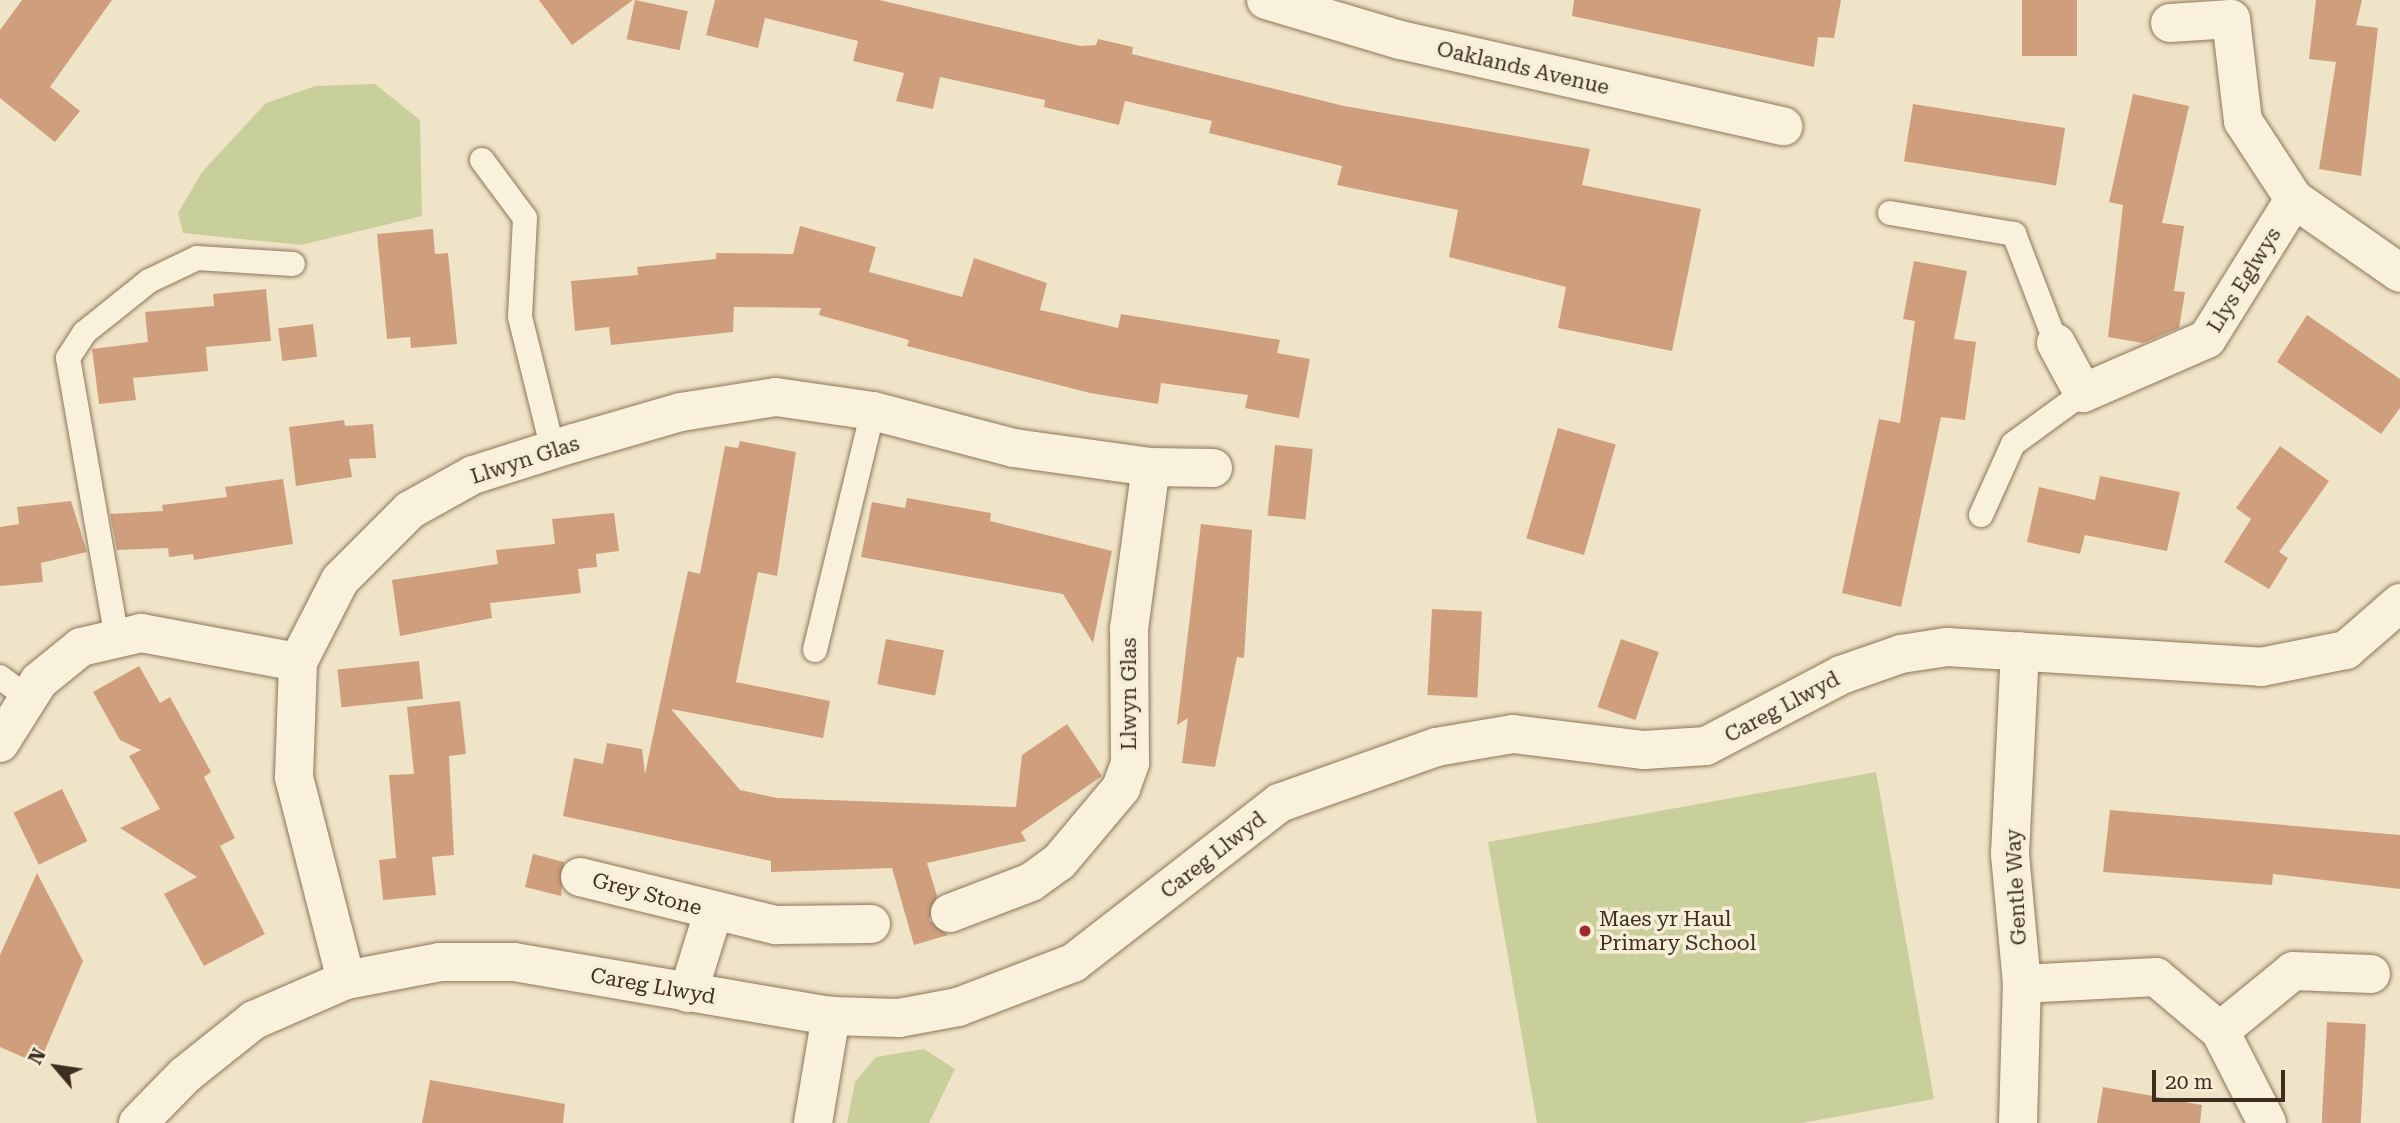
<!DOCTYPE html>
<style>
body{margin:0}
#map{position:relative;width:2400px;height:1123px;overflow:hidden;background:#f0e4c8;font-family:"Roboto Serif",serif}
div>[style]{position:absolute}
.green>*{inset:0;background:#c9cf9b}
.building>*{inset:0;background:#cf9f7d;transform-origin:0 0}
.roads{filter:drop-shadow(0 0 2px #8d765c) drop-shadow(0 0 2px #8d765c)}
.lane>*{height:24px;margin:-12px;padding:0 12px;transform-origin:12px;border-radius:12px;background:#faf1dc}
.street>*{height:38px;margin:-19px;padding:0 19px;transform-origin:19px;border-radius:19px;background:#faf1dc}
.secondary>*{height:38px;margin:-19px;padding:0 19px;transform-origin:19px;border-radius:19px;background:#faf1dc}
.dots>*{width:19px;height:19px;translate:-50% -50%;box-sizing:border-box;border:4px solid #f7eed8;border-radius:50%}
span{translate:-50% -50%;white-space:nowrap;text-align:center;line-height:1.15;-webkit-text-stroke:7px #f7eed8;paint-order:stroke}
.street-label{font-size:21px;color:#3d2e20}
.poi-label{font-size:21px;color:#3d2e20}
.left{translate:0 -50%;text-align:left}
.north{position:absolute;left:21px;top:1032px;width:70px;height:70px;-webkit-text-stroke:5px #f7eed8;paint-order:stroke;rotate:299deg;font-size:19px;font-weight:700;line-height:28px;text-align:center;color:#3d2e20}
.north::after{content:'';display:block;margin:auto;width:24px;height:32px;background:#3d2e20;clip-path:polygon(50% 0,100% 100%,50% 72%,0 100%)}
.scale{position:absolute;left:2152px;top:1070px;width:133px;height:32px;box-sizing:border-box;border:4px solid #3d2e20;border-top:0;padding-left:9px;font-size:21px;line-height:24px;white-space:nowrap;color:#3d2e20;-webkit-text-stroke:5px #f7eed8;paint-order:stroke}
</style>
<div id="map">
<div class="green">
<i style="clip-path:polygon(375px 84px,420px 120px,422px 216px,301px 245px,183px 233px,178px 213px,202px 172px,266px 103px,316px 86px)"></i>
<i style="clip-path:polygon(1876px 772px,1934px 1099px,1802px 1123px,1537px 1123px,1488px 842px)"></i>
<i style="clip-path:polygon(924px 1049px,955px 1069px,929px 1123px,847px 1123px,855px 1082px,876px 1057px)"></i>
</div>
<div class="building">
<i style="clip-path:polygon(22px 0,112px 0,50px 87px,80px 111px,55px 142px,0 98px,0 30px)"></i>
<i style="clip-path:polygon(539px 0,633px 0,572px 45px)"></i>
<i style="left:635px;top:0;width:54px;height:40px;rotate:12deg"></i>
<i style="clip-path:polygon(715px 0,879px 0,1080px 46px,1096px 45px,1098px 39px,1133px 47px,1132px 54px,1344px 106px,1590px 149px,1582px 185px,1701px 209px,1672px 351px,1558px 328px,1566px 287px,1449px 257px,1458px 210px,1337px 185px,1342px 166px,1209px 133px,1212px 121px,1125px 101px,1119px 125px,1044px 107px,1045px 100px,940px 77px,933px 109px,896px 101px,904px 73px,853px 61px,858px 41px,765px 18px,758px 48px,706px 35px)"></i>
<i style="clip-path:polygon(1574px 0,1841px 0,1834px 38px,1818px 37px,1814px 67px,1572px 16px)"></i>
<i style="left:2022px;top:0;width:55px;height:56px"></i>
<i style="clip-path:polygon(2316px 0,2362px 0,2356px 25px,2378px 28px,2361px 176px,2319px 169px,2336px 62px,2309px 59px)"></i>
<i style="clip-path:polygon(2133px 94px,2189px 106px,2162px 223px,2184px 226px,2174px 291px,2185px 292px,2179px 328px,2143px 343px,2108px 337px,2123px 205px,2109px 202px)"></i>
<i style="left:1913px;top:104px;width:154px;height:58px;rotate:9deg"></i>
<i style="clip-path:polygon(800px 226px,876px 247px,869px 272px,962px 297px,974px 258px,1047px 283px,1040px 310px,1118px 328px,1121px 314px,1280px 340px,1277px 353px,1310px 359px,1299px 418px,1245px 408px,1248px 395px,1161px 383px,1158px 404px,1090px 393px,907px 346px,909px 340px,819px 315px,821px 308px,734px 307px,733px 332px,611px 345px,609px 327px,575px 331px,571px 281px,638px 275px,637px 267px,716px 259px,716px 253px,793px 254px)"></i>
<i style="clip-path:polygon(433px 229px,435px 254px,448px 253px,457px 344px,411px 348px,410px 337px,387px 339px,377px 234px)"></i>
<i style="clip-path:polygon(1914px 261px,1967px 271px,1954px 339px,1976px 342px,1965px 420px,1941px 417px,1901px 607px,1842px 593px,1879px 419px,1900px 423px,1915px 321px,1903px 319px)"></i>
<i style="clip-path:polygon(266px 289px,271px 341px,206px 347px,208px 371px,133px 378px,136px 400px,99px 404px,92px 349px,148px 342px,145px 312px,214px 306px,213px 294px)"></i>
<i style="clip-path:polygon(2307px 315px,2400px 379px,2400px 408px,2381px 434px,2277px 362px)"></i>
<i style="left:313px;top:324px;width:33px;height:35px;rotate:83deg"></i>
<i style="clip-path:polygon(344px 420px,345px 426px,373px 424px,376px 458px,349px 459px,352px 477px,296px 486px,289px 427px)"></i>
<i style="left:1558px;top:428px;width:60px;height:115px;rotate:16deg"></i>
<i style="clip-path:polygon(740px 441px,796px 452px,777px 576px,758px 572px,736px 682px,830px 701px,823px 738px,671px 709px,740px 790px,777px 798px,1016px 807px,1022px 755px,1067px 724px,1102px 776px,1021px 832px,1026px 841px,927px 863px,937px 896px,929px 920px,948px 935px,914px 945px,892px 868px,771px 872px,771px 861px,563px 816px,574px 758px,603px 764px,607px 743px,642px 749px,645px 774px,688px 571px,700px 574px,725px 446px,738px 448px)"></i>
<i style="left:1275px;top:445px;width:38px;height:71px;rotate:6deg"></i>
<i style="clip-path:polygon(2280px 446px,2329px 481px,2279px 552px,2288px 558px,2269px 589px,2224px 562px,2251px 519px,2236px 508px)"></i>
<i style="clip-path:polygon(2100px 476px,2180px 492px,2167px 551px,2085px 535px,2080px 554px,2027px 542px,2039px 487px,2095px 500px)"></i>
<i style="clip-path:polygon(283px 479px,293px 544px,194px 560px,193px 554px,169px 557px,168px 548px,117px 550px,110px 514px,163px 511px,162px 505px,227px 497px,225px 487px)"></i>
<i style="clip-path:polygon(907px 498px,991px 513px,990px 521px,1112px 551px,1093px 643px,1063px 594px,861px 557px,872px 502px,905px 508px)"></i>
<i style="clip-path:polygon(71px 501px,87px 552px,41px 563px,43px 582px,0 586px,0 527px,19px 524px,17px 507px)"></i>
<i style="clip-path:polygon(614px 513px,619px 551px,596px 554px,597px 567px,578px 569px,581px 593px,490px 603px,492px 618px,400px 636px,392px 580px,498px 564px,496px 550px,555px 544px,552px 519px)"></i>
<i style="clip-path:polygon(1201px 524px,1252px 530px,1244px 658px,1237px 657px,1215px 767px,1182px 763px,1188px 718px,1177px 725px)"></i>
<i style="left:1432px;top:609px;width:50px;height:86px;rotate:3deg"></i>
<i style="left:886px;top:639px;width:59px;height:46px;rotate:11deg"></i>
<i style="left:1621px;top:639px;width:40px;height:72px;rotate:19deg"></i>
<i style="left:419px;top:661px;width:38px;height:82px;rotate:84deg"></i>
<i style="clip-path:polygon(139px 666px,160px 703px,170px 697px,211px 772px,204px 777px,235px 838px,220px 846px,265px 934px,204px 966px,164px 894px,197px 877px,120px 828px,160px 809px,129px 756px,141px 750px,120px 740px,93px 692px)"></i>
<i style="clip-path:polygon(460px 701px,466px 754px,449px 756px,454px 855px,432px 857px,436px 895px,383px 900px,379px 860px,396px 858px,389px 775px,414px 774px,407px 707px)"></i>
<i style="left:62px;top:789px;width:58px;height:54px;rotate:64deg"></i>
<i style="clip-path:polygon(2110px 810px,2400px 835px,2400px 889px,2273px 874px,2272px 885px,2103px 872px)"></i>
<i style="clip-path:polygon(533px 854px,564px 862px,561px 896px,525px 887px)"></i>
<i style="clip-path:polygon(37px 873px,83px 961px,39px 1064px,0 1047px,0 955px)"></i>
<i style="left:2327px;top:1022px;width:39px;height:101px;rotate:3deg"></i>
<i style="clip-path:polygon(430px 1080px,565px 1104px,563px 1123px,422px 1123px)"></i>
<i style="clip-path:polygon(2103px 1087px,2202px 1105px,2200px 1123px,2097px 1123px)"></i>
</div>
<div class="roads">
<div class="lane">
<i style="left:482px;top:160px;width:72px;rotate:53.4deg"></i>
<i style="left:525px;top:218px;width:99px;rotate:92.9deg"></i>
<i style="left:520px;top:317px;width:137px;rotate:76.1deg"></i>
<i style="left:1890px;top:213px;width:126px;rotate:9.6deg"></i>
<i style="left:2014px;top:234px;width:117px;rotate:68.9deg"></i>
<i style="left:1981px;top:515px;width:78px;rotate:-65.7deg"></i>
<i style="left:2013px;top:444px;width:87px;rotate:-36.1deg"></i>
<i style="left:117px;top:639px;width:285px;rotate:-99.9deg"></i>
<i style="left:68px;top:358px;width:30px;rotate:-57deg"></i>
<i style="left:84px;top:333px;width:83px;rotate:-38.7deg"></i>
<i style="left:149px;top:281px;width:53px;rotate:-25.6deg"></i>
<i style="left:197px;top:258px;width:96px;rotate:3.6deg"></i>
<i style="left:815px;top:650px;width:246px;rotate:-76.4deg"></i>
<i style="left:0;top:677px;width:35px;rotate:37deg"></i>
</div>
<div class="street">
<i style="left:1266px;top:0;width:140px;rotate:16.6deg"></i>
<i style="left:1400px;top:40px;width:393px;rotate:12.7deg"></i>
<i style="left:2170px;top:23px;width:61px;rotate:-3.8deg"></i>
<i style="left:2231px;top:19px;width:103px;rotate:83.3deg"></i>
<i style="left:2243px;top:121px;width:93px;rotate:56.8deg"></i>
<i style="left:2056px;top:343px;width:57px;rotate:61.6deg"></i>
<i style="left:2083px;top:393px;width:135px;rotate:-23.5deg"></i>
<i style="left:2207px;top:339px;width:165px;rotate:-58.1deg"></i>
<i style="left:2294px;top:199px;width:129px;rotate:34.9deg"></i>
<i style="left:0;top:743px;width:73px;rotate:-57.8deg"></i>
<i style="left:39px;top:681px;width:54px;rotate:-39deg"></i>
<i style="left:81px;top:647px;width:62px;rotate:-13.1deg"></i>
<i style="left:141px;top:633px;width:160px;rotate:10.5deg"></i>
<i style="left:580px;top:877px;width:202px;rotate:13.8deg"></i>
<i style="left:776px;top:925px;width:95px;rotate:-0.6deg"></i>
<i style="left:950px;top:913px;width:87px;rotate:-20.9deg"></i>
<i style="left:1031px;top:882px;width:34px;rotate:-36deg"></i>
<i style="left:1059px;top:862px;width:97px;rotate:-50deg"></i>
<i style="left:1121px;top:788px;width:27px;rotate:-70deg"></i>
<i style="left:1130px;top:763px;width:134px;rotate:-90.4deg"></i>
<i style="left:1129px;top:629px;width:163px;rotate:-82.3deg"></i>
<i style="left:346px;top:980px;width:210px;rotate:-104.4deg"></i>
<i style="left:294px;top:777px;width:115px;rotate:-88deg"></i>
<i style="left:298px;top:662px;width:92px;rotate:-62.9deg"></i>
<i style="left:340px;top:580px;width:99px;rotate:-45deg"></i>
<i style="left:410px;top:510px;width:72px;rotate:-29.1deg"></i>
<i style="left:473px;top:475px;width:106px;rotate:-17.6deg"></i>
<i style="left:574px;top:443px;width:111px;rotate:-16.2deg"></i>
<i style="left:681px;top:412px;width:96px;rotate:-9deg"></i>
<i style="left:776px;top:397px;width:98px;rotate:8.2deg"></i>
<i style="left:873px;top:411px;width:146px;rotate:14.7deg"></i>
<i style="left:1014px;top:448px;width:138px;rotate:7.9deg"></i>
<i style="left:1151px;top:467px;width:62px;rotate:0.9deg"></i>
<i style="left:2022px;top:984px;width:134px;rotate:-3deg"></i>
<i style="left:2156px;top:977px;width:84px;rotate:40.2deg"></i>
<i style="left:2220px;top:1031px;width:103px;rotate:62.9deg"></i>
<i style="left:688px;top:993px;width:84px;rotate:-72.6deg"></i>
<i style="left:2220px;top:1031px;width:94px;rotate:-39.4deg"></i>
<i style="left:2293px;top:971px;width:78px;rotate:2.2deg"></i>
<i style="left:813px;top:1123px;width:109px;rotate:-80.5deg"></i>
</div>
<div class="secondary">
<i style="left:138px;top:1123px;width:67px;rotate:-45.6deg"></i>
<i style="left:185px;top:1075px;width:88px;rotate:-38.6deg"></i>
<i style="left:254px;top:1020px;width:100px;rotate:-23.5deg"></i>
<i style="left:346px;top:980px;width:96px;rotate:-10.8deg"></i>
<i style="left:440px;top:962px;width:74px"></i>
<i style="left:514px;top:962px;width:322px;rotate:9.7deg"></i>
<i style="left:831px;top:1016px;width:68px;rotate:1.7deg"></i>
<i style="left:899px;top:1018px;width:60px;rotate:-10.6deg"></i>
<i style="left:958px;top:1007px;width:123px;rotate:-20.9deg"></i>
<i style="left:1073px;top:963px;width:261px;rotate:-37.8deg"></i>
<i style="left:1279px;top:803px;width:167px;rotate:-19.6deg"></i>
<i style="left:1436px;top:747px;width:78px;rotate:-9.6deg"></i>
<i style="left:1513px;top:734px;width:132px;rotate:7deg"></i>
<i style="left:1644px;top:750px;width:62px;rotate:-3.7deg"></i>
<i style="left:1706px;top:746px;width:153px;rotate:-27.7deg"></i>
<i style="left:1841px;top:675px;width:64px;rotate:-19.3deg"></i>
<i style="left:1901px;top:654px;width:47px;rotate:-8.7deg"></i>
<i style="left:1947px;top:647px;width:315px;rotate:3.6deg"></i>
<i style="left:2261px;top:667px;width:87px;rotate:-11.3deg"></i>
<i style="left:2346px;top:650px;width:72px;rotate:-41deg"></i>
<i style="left:2018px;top:1123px;width:139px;rotate:-88.4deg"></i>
<i style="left:2022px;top:984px;width:131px;rotate:-95.3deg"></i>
<i style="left:2010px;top:854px;width:203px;rotate:-87.2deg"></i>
</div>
</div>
<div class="dots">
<i style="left:1585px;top:931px;background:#9e2a2b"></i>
</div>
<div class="street-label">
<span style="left:1523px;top:68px;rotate:13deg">Oaklands Avenue</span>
<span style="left:2244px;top:280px;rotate:-58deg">Llys Eglwys</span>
<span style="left:525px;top:460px;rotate:-18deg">Llwyn Glas</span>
<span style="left:1129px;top:694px;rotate:-90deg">Llwyn Glas</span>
<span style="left:1782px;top:707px;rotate:-28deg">Careg Llwyd</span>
<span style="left:1213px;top:855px;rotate:-38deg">Careg Llwyd</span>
<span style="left:2016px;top:887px;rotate:-93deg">Gentle Way</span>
<span style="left:647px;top:894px;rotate:15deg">Grey Stone</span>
<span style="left:653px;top:986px;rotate:10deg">Careg Llwyd</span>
</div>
<div class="poi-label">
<span class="left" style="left:1599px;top:931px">Maes yr Haul<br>Primary School</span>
</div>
<div class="north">N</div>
<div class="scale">20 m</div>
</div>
